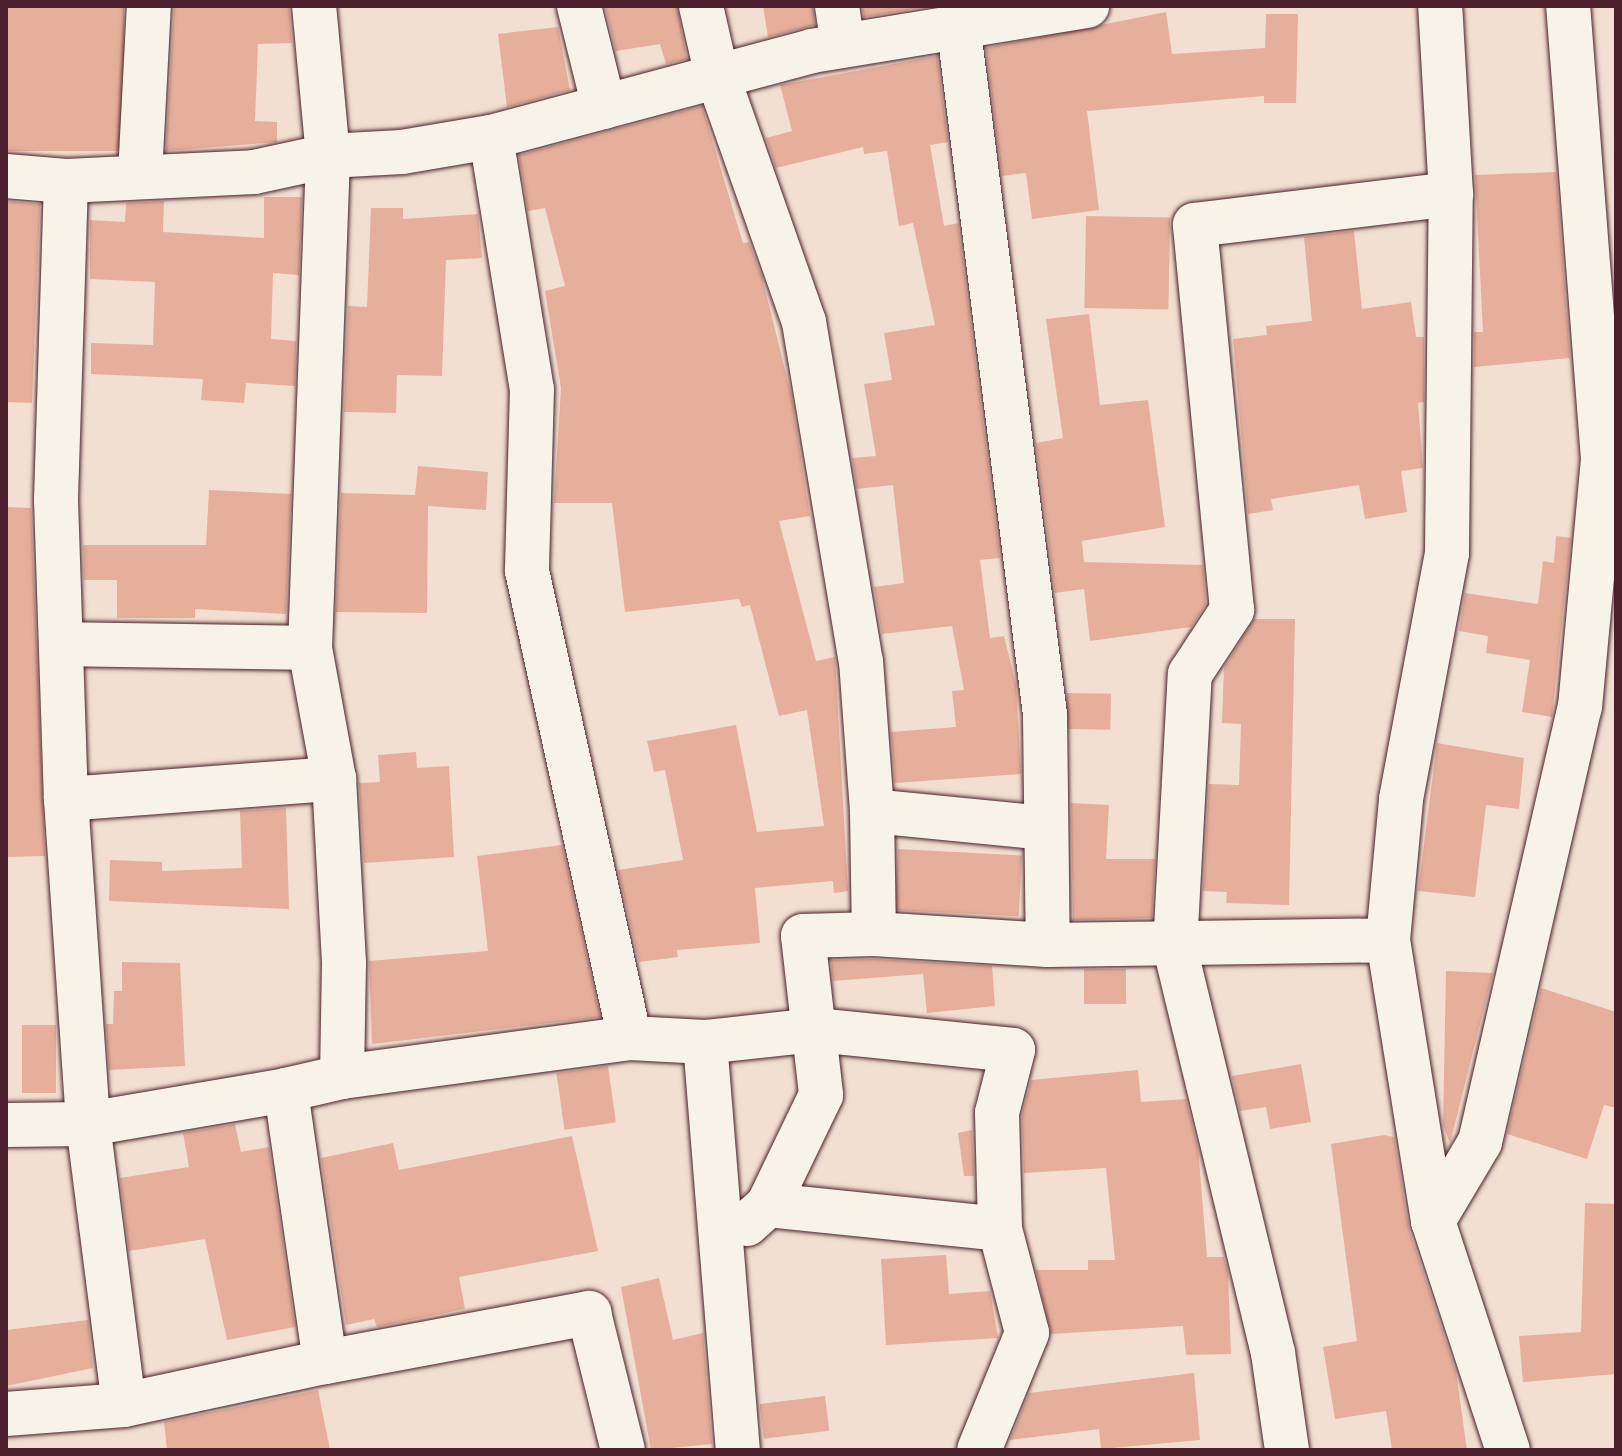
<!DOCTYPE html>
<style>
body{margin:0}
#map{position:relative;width:1622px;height:1456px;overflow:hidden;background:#f2dfd1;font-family:"Gochi Hand",sans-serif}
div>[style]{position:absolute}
.building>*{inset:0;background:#e6af9b;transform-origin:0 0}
.roads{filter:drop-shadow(0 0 2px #4a1f2b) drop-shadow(0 0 2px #4a1f2b)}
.street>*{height:44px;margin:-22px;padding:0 22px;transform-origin:22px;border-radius:22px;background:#f7f3e8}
span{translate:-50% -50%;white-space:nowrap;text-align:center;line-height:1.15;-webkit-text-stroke:7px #f7f3e8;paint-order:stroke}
.frame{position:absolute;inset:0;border:8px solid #4a1f2b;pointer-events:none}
</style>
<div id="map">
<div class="building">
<i style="left:6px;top:6px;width:118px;height:145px"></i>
<i style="clip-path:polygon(174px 6px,289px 6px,292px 43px,258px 44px,255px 121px,277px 122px,277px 142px,166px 151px)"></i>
<i style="clip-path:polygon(605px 6px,677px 6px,687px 59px,666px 64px,660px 44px,616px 51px)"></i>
<i style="clip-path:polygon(763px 6px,813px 6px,815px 25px,768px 37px)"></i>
<i style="clip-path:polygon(862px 6px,932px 6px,864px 17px)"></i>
<i style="clip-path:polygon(1166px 12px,1172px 54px,1265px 48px,1266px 14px,1298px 14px,1296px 103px,1264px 103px,1264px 96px,1087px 111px,1099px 210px,1032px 219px,1026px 173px,1002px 176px,986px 48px)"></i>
<i style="clip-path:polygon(558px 27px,570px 90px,507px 107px,498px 34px)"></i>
<i style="clip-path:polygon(937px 56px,948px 142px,930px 145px,944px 226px,958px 223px,1000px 558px,980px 560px,990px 638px,1004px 636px,1016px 684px,1021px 774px,895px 783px,891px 732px,956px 727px,952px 691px,964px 690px,952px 626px,882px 634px,874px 587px,904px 583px,893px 485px,857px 489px,852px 458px,876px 456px,864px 384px,892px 380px,884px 333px,935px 325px,913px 223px,899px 226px,887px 151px,864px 154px,863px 147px,776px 168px,766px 138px,792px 131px,780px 85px)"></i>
<i style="clip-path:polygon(702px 106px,743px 243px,749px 242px,762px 277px,791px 394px,810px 516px,779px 521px,816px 661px,835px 657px,848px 891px,834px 893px,833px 881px,755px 888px,760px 943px,677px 950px,678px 957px,639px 962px,618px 870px,683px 860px,665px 770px,654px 772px,647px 741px,736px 725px,757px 832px,824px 826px,807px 710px,779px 716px,750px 605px,742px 607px,739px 599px,625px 612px,612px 503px,554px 503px,561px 388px,545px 291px,565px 286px,545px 208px,528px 211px,519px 155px)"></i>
<i style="clip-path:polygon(1556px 172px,1570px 358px,1474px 367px,1474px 332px,1483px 332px,1475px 175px)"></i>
<i style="clip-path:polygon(264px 197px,302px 197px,299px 275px,273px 273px,271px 339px,296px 341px,295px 386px,246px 383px,244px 403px,201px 400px,203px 379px,91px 374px,91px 343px,153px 345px,155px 282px,90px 279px,90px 220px,125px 222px,126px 203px,164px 201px,163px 232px,264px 238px)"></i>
<i style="clip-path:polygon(6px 201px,40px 204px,32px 403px,6px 402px)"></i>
<i style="clip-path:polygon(371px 208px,403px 208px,403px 219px,478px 214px,482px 258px,446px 260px,442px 376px,397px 375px,396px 413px,344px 412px,348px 306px,367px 307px)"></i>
<i style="left:1086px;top:216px;width:84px;height:92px;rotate:1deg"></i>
<i style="clip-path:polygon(1354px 231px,1362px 309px,1411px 302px,1416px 337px,1424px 337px,1424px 402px,1418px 403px,1423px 468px,1401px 471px,1407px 512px,1365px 519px,1359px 485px,1271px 499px,1273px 510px,1248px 514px,1233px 339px,1267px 335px,1266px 326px,1312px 321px,1304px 237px)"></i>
<i style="clip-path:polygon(1089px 314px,1100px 405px,1148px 400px,1165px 527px,1082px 541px,1084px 562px,1203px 565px,1206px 604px,1191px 627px,1090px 641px,1084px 589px,1055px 593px,1036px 443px,1063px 438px,1046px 319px)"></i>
<i style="clip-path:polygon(418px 466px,488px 472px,486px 510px,428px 506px,427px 613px,336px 612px,341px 493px,415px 495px)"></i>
<i style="clip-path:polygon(209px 490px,291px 494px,286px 614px,195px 609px,195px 618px,117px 618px,117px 580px,84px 580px,83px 545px,206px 545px)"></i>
<i style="clip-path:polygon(6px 507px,31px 508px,45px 856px,6px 857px)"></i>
<i style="clip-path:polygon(1556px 536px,1571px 538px,1552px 717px,1522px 712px,1530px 660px,1486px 653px,1488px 636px,1459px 631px,1465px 593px,1538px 604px,1543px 561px,1554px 563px)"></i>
<i style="clip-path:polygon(1254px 619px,1295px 619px,1289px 905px,1226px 903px,1227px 892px,1203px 891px,1209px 784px,1239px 785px,1241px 724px,1222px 723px,1224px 668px)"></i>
<i style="left:1067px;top:693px;width:44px;height:36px;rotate:1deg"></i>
<i style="clip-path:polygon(1437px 743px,1524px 758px,1519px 809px,1486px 805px,1475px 897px,1418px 891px)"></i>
<i style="clip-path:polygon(416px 752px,417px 768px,449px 766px,454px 857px,364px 863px,359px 783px,380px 782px,378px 755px)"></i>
<i style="clip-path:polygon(1071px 803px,1109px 805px,1106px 859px,1155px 859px,1152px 918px,1073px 920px)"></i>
<i style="clip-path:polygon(286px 808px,289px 909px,109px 901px,110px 860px,162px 862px,162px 871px,242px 868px,240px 811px)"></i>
<i style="clip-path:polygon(562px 845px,600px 1017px,372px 1044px,369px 961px,488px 951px,477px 856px)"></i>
<i style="left:898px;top:849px;width:124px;height:61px;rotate:3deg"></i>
<i style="clip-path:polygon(874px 959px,992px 966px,995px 1006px,927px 1013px,923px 974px,833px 981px,831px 960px)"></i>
<i style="clip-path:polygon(122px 962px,180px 963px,185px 1066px,109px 1070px,106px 1024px,113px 1024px,114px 991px,122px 991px)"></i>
<i style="left:1084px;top:969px;width:42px;height:35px"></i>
<i style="clip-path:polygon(1446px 971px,1493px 973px,1450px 1143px,1443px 1125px)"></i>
<i style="clip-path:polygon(1541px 988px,1616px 1012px,1616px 1108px,1604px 1105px,1587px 1159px,1507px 1134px)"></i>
<i style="left:22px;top:1025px;width:34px;height:68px"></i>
<i style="clip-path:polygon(1301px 1064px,1311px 1122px,1270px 1129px,1266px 1107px,1240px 1111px,1232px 1076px)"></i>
<i style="left:608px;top:1066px;width:57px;height:52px;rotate:82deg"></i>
<i style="clip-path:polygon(1138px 1070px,1141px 1102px,1186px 1099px,1198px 1148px,1207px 1257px,1224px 1257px,1228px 1272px,1231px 1354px,1186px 1355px,1183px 1326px,1051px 1334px,1036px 1270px,1088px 1270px,1088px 1260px,1115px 1260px,1106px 1168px,1024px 1173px,1022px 1115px,1031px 1080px)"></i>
<i style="clip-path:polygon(235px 1124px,241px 1152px,269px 1147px,295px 1327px,227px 1340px,205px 1239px,129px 1251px,120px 1178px,189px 1167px,183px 1133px)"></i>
<i style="clip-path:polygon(972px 1130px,974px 1176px,964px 1176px,958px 1133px)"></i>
<i style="clip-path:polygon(1384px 1135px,1394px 1137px,1409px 1229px,1456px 1372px,1467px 1450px,1392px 1450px,1386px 1411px,1335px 1419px,1323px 1347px,1357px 1341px,1331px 1144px)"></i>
<i style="clip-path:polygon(572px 1136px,598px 1251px,459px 1277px,465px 1309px,377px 1327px,374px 1319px,346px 1325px,321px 1158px,393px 1143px,399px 1170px)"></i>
<i style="clip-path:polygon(1585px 1203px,1616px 1204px,1616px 1374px,1523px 1382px,1519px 1336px,1581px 1332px)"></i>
<i style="clip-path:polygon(946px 1255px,949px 1294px,990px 1291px,998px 1338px,886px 1345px,881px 1259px)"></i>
<i style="clip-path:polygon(659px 1278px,673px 1340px,703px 1333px,712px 1444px,651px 1450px,621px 1287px)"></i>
<i style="clip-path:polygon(88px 1320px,93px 1368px,6px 1386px,6px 1330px)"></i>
<i style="clip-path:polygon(1194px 1373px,1200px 1440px,1101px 1449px,1099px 1429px,1010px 1440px,1029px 1393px)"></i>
<i style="clip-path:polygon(318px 1390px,330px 1450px,167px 1450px,164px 1422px)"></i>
<i style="left:825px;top:1396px;width:35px;height:66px;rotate:83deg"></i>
</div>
<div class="roads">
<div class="street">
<i style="left:579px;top:6px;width:104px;rotate:76.1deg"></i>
<i style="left:701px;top:6px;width:68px;rotate:77.2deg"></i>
<i style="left:716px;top:72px;width:265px;rotate:70.6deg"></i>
<i style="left:804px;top:322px;width:344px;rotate:80.5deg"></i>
<i style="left:861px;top:661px;width:150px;rotate:85.8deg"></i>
<i style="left:872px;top:811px;width:123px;rotate:89.1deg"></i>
<i style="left:874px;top:934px;width:71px;rotate:178.4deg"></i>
<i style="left:803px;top:936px;width:160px;rotate:83.5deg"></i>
<i style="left:821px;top:1095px;width:122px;rotate:115.7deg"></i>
<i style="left:837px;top:6px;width:40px;rotate:81.5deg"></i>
<i style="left:959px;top:31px;width:689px;rotate:82.83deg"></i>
<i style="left:1045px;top:715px;width:230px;rotate:89.3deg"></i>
<i style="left:1048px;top:945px;width:340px;rotate:-0.8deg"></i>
<i style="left:1388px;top:940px;width:285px;rotate:80.9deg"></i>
<i style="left:1433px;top:1221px;width:241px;rotate:71.9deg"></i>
<i style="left:491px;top:137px;width:255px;rotate:80.8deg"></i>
<i style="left:532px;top:389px;width:182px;rotate:91.6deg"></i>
<i style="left:527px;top:571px;width:478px;rotate:77.6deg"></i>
<i style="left:630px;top:1038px;width:75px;rotate:3.1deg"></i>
<i style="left:705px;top:1042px;width:112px;rotate:-6.2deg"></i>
<i style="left:816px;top:1030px;width:198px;rotate:5.8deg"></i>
<i style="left:1013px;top:1050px;width:65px;rotate:104.3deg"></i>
<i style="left:997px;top:1113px;width:116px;rotate:88.5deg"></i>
<i style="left:1000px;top:1229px;width:107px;rotate:75.4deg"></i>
<i style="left:1027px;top:1333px;width:126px;rotate:112.3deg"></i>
<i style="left:140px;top:175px;width:169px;rotate:-87deg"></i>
<i style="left:6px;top:176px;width:60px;rotate:4.8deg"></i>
<i style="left:66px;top:181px;width:188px;rotate:-2.7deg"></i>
<i style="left:254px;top:172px;width:76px;rotate:-12.2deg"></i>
<i style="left:328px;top:156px;width:74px;rotate:-3.1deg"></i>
<i style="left:402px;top:152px;width:90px;rotate:-9.6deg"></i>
<i style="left:491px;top:137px;width:332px;rotate:-15deg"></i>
<i style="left:812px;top:51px;width:279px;rotate:-9.3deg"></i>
<i style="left:66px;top:181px;width:319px;rotate:91.8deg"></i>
<i style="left:56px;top:500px;width:299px;rotate:88.1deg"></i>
<i style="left:66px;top:799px;width:326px;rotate:86.1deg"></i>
<i style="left:88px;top:1124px;width:283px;rotate:82.7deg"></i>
<i style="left:61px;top:644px;width:249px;rotate:0.9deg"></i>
<i style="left:66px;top:799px;width:269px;rotate:-4.3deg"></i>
<i style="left:872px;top:811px;width:174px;rotate:5.6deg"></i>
<i style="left:874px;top:934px;width:174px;rotate:3.6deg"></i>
<i style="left:1388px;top:940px;width:142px;rotate:-84.7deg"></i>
<i style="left:1401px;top:799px;width:250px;rotate:-79.4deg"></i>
<i style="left:1447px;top:553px;width:359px;rotate:-89.4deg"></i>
<i style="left:1451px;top:194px;width:188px;rotate:-93.3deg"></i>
<i style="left:705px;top:1042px;width:409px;rotate:85.4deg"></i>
<i style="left:342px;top:1077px;width:291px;rotate:-7.7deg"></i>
<i style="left:6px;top:1125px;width:82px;rotate:-0.7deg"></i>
<i style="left:88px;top:1124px;width:201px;rotate:-9.7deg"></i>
<i style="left:1433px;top:1221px;width:92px;rotate:-59.3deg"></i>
<i style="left:1480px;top:1142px;width:446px;rotate:-77.1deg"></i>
<i style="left:1580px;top:707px;width:249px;rotate:-84.7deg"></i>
<i style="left:1603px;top:459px;width:454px;rotate:-94.4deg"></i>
<i style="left:747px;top:1224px;width:28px;rotate:-42deg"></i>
<i style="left:768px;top:1205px;width:233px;rotate:5.9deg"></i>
<i style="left:325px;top:1362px;width:269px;rotate:-10.5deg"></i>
<i style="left:589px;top:1313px;width:141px;rotate:76.1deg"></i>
<i style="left:6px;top:1414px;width:118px;rotate:-4.4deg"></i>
<i style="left:124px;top:1405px;width:206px;rotate:-12.1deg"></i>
<i style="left:325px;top:1362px;width:275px;rotate:-98.2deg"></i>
<i style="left:286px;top:1090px;width:57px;rotate:-13.1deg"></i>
<i style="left:342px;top:1077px;width:114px;rotate:-89deg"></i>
<i style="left:344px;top:963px;width:184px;rotate:-93.1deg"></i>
<i style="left:334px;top:779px;width:133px;rotate:-100.4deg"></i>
<i style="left:310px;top:648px;width:492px;rotate:-87.9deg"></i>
<i style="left:328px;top:156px;width:151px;rotate:-95.3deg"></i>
<i style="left:1287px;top:1450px;width:98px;rotate:-98.2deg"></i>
<i style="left:1273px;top:1353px;width:418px;rotate:-103.6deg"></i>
<i style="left:1175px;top:947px;width:273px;rotate:-86.9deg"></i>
<i style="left:1190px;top:674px;width:77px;rotate:-56.7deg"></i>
<i style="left:1232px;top:610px;width:387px;rotate:-95.5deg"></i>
<i style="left:1195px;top:225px;width:258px;rotate:-6.9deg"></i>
</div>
</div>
<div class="frame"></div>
</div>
